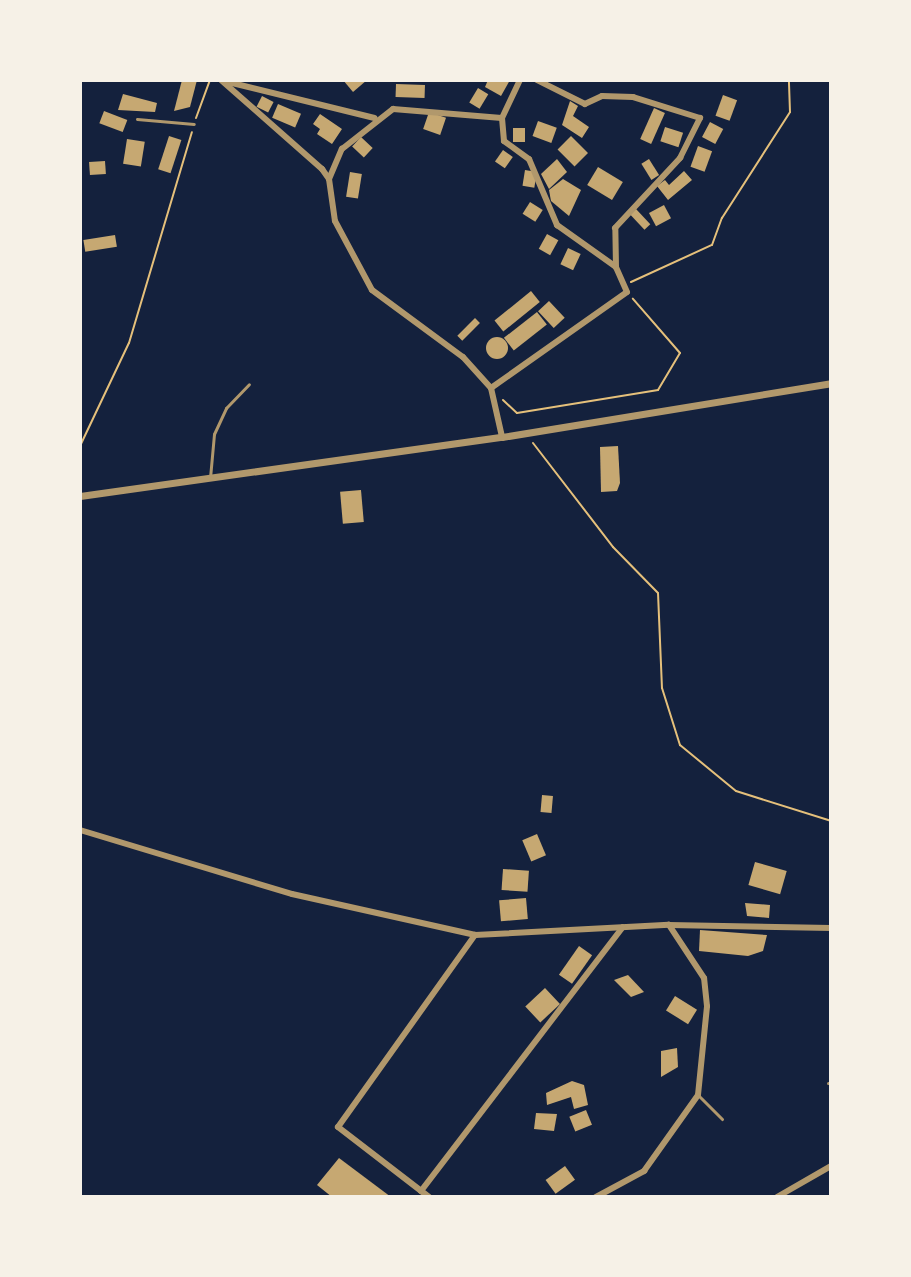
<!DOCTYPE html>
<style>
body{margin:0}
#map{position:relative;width:911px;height:1277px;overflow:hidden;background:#14213d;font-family:Lato,sans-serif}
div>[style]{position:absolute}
.building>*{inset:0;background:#c6a872;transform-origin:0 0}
.round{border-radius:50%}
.path>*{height:2px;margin:-1px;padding:0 1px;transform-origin:1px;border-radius:1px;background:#e5c07b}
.service>*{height:3px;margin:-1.5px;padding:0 1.5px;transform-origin:1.5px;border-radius:1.5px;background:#b1986c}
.minor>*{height:6px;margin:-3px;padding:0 3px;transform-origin:3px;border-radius:3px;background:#b1986c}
.tertiary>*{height:7px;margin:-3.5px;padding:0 3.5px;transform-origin:3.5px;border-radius:3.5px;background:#b1986c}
span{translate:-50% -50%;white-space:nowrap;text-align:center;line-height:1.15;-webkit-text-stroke:6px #f6f1e7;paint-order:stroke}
.frame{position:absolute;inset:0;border:82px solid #f6f1e7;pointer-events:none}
</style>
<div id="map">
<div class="building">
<i style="clip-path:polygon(182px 80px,197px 80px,190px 107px,174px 111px)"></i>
<i style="clip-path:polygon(343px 80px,367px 80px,353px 92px)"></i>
<i style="clip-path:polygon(488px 80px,510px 80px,501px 96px,485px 87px)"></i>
<i style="left:396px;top:84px;width:29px;height:13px;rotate:2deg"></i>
<i style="left:478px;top:88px;width:12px;height:17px;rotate:31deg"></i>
<i style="clip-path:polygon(123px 94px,157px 103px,155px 112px,118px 110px)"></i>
<i style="left:723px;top:95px;width:15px;height:22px;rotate:20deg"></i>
<i style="left:262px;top:96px;width:13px;height:12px;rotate:27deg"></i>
<i style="clip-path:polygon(570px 101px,578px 106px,573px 116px,589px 127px,582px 138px,562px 125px)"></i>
<i style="left:278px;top:104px;width:25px;height:15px;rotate:23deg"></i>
<i style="left:654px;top:108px;width:12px;height:34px;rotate:24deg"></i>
<i style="left:104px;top:111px;width:25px;height:13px;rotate:21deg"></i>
<i style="left:429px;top:112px;width:18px;height:18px;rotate:19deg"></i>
<i style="clip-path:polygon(320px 114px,342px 129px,332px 144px,317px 134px,320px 129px,313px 124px)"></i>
<i style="left:538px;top:121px;width:20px;height:16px;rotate:20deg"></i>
<i style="left:710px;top:122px;width:15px;height:17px;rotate:28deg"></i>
<i style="left:665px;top:127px;width:19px;height:15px;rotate:18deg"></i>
<i style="left:513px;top:128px;width:12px;height:14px"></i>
<i style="left:169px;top:136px;width:13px;height:35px;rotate:18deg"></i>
<i style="left:571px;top:136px;width:24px;height:19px;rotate:45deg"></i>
<i style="left:361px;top:137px;width:16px;height:13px;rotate:43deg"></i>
<i style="left:127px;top:139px;width:18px;height:25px;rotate:9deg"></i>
<i style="left:698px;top:146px;width:15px;height:22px;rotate:20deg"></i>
<i style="left:503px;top:150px;width:12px;height:14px;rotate:35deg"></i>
<i style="clip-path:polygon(557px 159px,567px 172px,549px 189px,541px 174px)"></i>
<i style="left:649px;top:159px;width:19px;height:9px;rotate:58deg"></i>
<i style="left:105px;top:161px;width:13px;height:16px;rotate:86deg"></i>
<i style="left:598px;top:167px;width:29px;height:21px;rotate:31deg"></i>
<i style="left:525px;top:170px;width:12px;height:16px;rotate:9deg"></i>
<i style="clip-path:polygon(684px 171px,692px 180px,668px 200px,657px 186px,665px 180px,669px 185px)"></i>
<i style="left:350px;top:172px;width:12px;height:25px;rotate:9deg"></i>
<i style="clip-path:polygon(563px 179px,581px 190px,569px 216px,551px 201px,549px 190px)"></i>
<i style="left:530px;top:202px;width:15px;height:14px;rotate:32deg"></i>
<i style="left:664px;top:205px;width:15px;height:17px;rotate:62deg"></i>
<i style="left:636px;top:209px;width:21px;height:8px;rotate:47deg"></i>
<i style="left:547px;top:234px;width:13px;height:17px;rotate:29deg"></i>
<i style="left:115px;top:235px;width:12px;height:32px;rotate:81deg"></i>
<i style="left:568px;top:248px;width:14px;height:18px;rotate:25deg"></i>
<i style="left:531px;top:291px;width:14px;height:47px;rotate:51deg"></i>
<i style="left:549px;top:301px;width:23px;height:15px;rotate:47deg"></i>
<i style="left:537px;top:312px;width:16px;height:42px;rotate:52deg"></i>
<i style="left:475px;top:318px;width:7px;height:25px;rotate:45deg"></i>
<i class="round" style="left:486px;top:337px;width:22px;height:22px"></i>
<i style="clip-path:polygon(618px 446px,620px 483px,617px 491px,601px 492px,600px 447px)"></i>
<i style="left:361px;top:490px;width:32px;height:21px;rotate:85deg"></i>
<i style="left:542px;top:795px;width:11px;height:17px;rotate:5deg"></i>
<i style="left:537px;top:834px;width:23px;height:16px;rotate:67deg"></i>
<i style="left:755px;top:862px;width:33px;height:24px;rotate:16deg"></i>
<i style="left:503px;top:869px;width:26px;height:21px;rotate:4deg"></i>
<i style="left:526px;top:898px;width:21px;height:27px;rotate:85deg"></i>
<i style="clip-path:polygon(745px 903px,770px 905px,769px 918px,747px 916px)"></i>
<i style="clip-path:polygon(700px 930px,767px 935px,763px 951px,748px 956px,699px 951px)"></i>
<i style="left:579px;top:946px;width:16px;height:35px;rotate:35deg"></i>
<i style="clip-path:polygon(628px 975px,644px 992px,631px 997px,614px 980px)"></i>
<i style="left:545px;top:988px;width:22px;height:27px;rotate:47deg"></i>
<i style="left:675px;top:996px;width:26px;height:17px;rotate:32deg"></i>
<i style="clip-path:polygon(677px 1048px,678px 1067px,661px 1077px,661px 1051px)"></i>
<i style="clip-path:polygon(572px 1081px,584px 1085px,588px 1105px,574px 1109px,571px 1097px,547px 1105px,546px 1093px)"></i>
<i style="left:586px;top:1110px;width:16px;height:18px;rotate:68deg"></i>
<i style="clip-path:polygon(536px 1113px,557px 1114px,554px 1131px,534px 1129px)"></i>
<i style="clip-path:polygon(339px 1158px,391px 1197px,332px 1197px,317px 1185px)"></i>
<i style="left:565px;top:1166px;width:17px;height:24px;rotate:54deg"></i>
</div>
<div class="path">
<i style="left:196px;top:118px;width:40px;rotate:-69.8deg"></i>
<i style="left:631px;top:282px;width:89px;rotate:-24.6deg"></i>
<i style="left:712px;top:245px;width:29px;rotate:-70deg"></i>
<i style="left:722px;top:218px;width:126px;rotate:-57.3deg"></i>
<i style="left:790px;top:112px;width:32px;rotate:-92deg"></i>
<i style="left:503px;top:400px;width:19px;rotate:43deg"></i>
<i style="left:517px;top:413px;width:143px;rotate:-9.3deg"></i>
<i style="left:658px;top:390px;width:43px;rotate:-59.3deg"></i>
<i style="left:680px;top:353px;width:72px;rotate:-131deg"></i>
<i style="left:533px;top:443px;width:131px;rotate:52.4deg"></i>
<i style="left:613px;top:547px;width:64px;rotate:45.6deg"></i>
<i style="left:658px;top:593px;width:95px;rotate:87.6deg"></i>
<i style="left:662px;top:688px;width:60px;rotate:72.5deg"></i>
<i style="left:680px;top:745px;width:72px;rotate:39.4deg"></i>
<i style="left:736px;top:791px;width:100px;rotate:17.5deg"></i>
<i style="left:80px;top:446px;width:114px;rotate:-64.6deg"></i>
<i style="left:129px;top:343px;width:220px;rotate:-73.4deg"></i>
</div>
<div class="service">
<i style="left:137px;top:119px;width:57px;rotate:5deg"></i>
<i style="left:210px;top:478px;width:44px;rotate:-84.8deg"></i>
<i style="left:214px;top:434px;width:29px;rotate:-65deg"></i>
<i style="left:226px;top:408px;width:33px;rotate:-46deg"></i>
<i style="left:828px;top:1083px;width:3px"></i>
<i style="left:698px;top:1095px;width:34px;rotate:45deg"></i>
</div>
<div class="minor">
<i style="left:221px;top:80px;width:135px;rotate:41.4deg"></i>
<i style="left:322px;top:169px;width:12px;rotate:55deg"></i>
<i style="left:329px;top:179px;width:42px;rotate:81.9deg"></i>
<i style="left:335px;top:221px;width:78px;rotate:61.8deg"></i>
<i style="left:372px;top:290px;width:113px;rotate:36.4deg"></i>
<i style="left:463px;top:357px;width:42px;rotate:47.9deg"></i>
<i style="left:491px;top:388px;width:50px;rotate:77.3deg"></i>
<i style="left:224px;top:81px;width:155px;rotate:13.8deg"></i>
<i style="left:502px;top:118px;width:23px;rotate:85deg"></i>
<i style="left:504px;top:141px;width:31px;rotate:36deg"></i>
<i style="left:529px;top:159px;width:72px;rotate:67deg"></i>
<i style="left:557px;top:225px;width:72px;rotate:35.4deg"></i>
<i style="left:329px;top:179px;width:33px;rotate:-67deg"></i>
<i style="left:342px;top:149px;width:65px;rotate:-38.1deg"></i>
<i style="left:393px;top:109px;width:109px;rotate:4.7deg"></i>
<i style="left:502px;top:118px;width:42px;rotate:-64.7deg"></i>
<i style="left:491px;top:388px;width:166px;rotate:-35.2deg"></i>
<i style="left:627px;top:292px;width:27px;rotate:-114deg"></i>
<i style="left:616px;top:267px;width:39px;rotate:-91deg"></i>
<i style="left:615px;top:228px;width:96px;rotate:-47.1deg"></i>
<i style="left:680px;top:158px;width:45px;rotate:-63.4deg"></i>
<i style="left:700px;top:118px;width:70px;rotate:-162.6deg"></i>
<i style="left:633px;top:97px;width:31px;rotate:-178deg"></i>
<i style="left:602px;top:96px;width:19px;rotate:155deg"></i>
<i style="left:585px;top:104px;width:54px;rotate:-153.4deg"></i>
<i style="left:80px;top:830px;width:221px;rotate:16.8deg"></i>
<i style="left:292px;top:894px;width:188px;rotate:12.6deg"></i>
<i style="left:475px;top:935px;width:194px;rotate:-3deg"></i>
<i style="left:669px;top:925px;width:162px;rotate:1.1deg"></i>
<i style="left:421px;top:1191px;width:332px;rotate:-52.6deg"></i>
<i style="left:429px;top:1197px;width:115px;rotate:-142.4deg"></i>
<i style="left:338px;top:1127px;width:236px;rotate:-54.5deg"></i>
<i style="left:596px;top:1197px;width:55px;rotate:-28.4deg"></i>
<i style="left:644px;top:1171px;width:93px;rotate:-54.6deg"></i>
<i style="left:698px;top:1095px;width:89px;rotate:-84.2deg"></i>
<i style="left:707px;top:1006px;width:28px;rotate:-96deg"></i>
<i style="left:704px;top:978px;width:64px;rotate:-123.4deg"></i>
<i style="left:777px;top:1197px;width:62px;rotate:-29.9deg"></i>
</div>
<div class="tertiary">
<i style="left:80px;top:496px;width:426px;rotate:-8deg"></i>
<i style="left:502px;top:437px;width:333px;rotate:-9.3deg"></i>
</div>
<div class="frame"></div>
</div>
